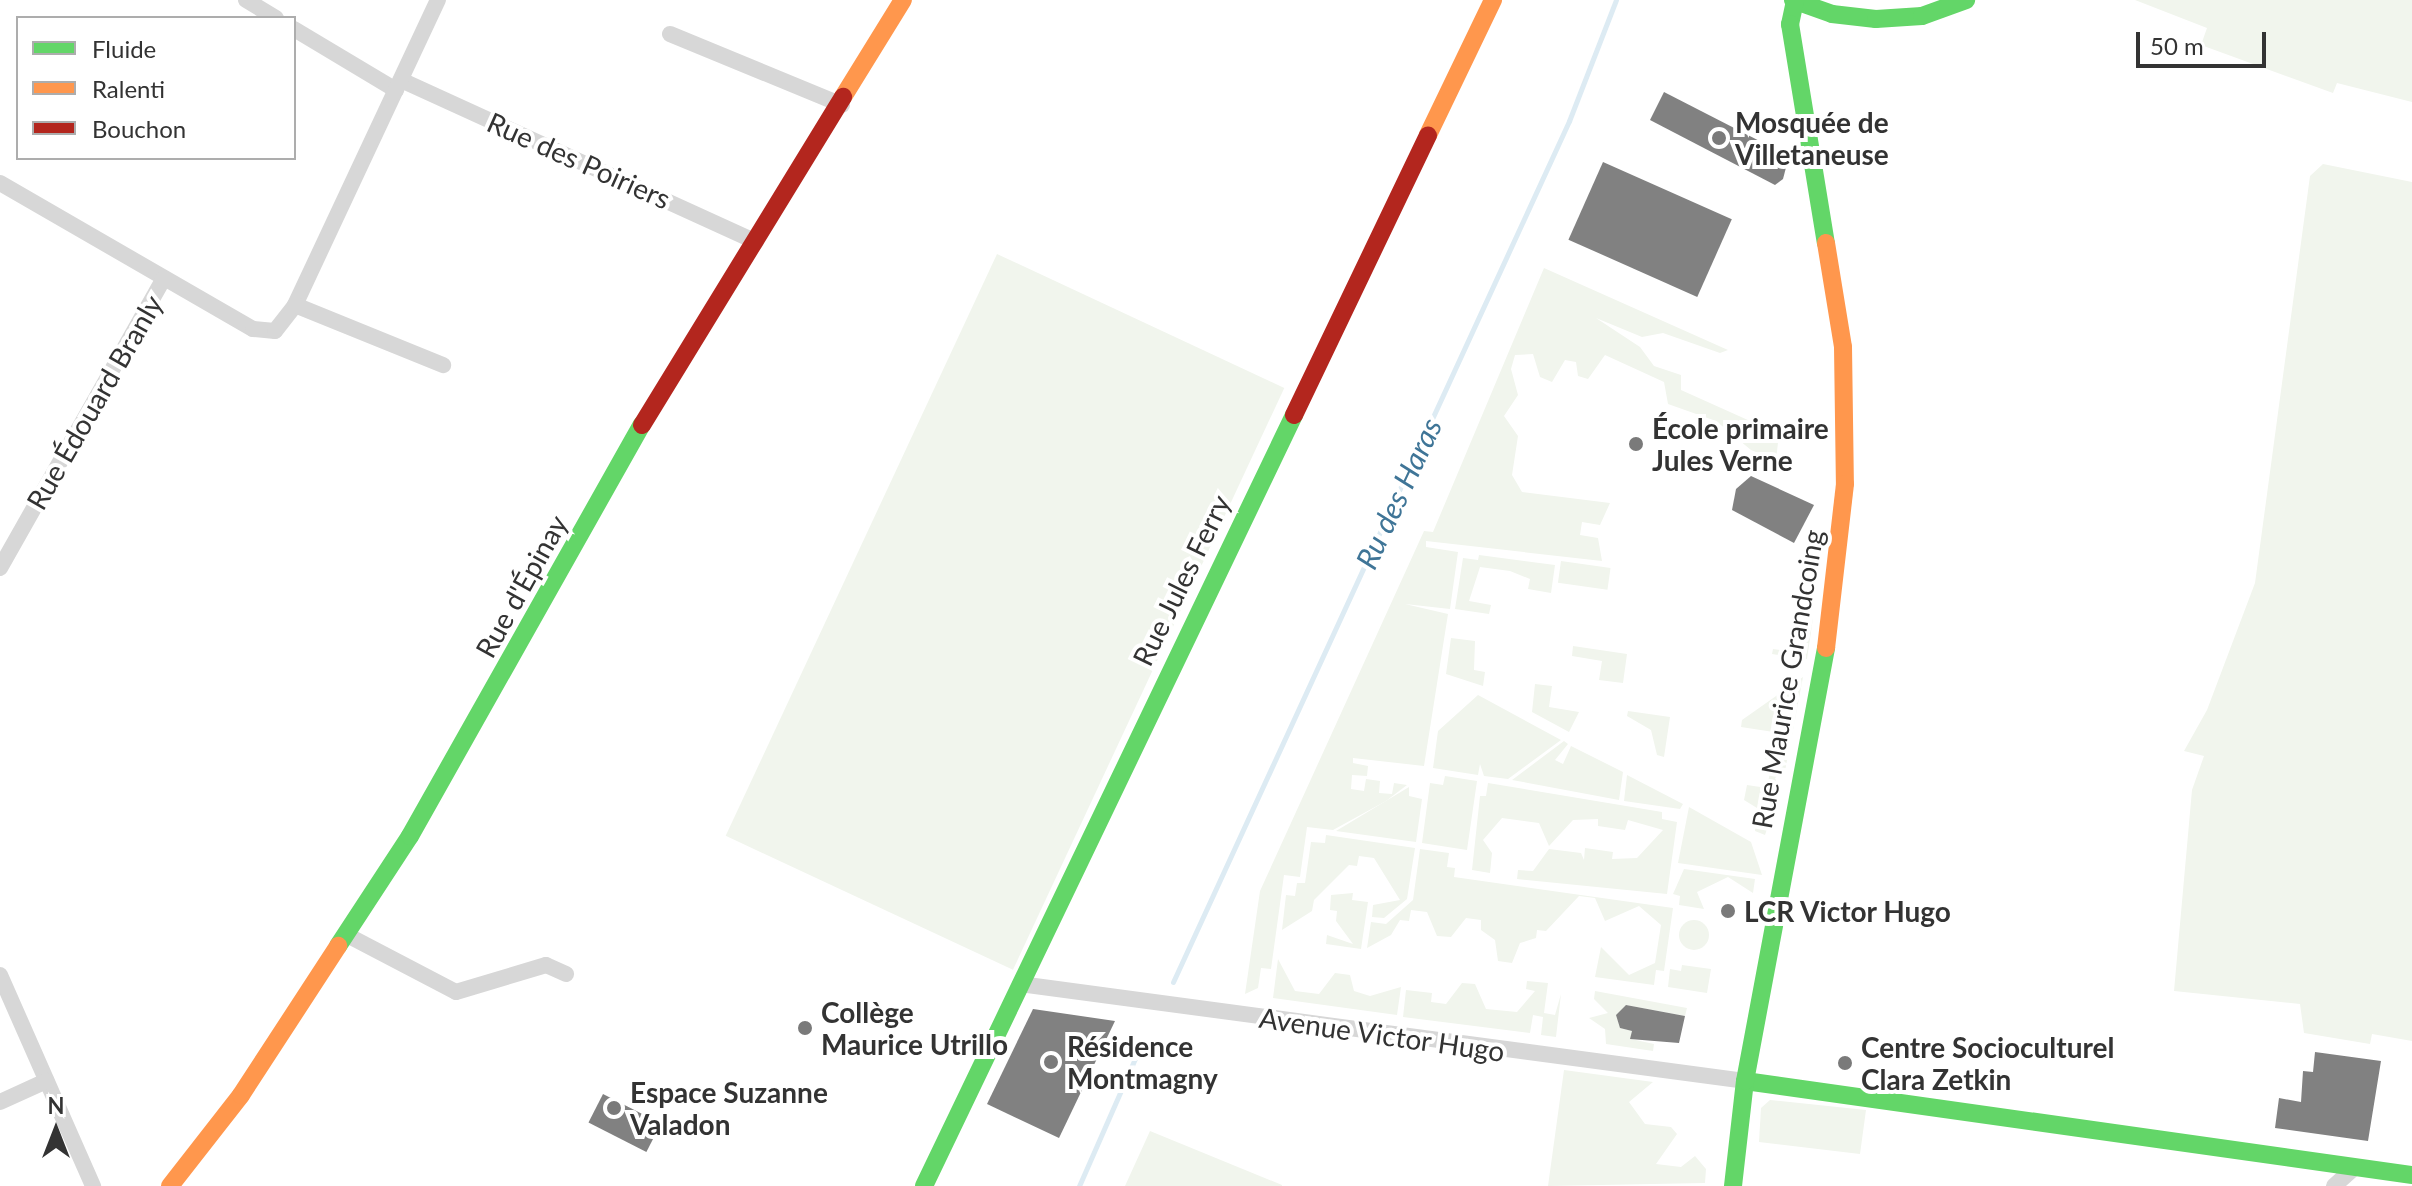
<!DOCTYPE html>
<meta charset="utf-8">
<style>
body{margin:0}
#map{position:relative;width:2412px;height:1186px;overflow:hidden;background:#fff;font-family:Lato,sans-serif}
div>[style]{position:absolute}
.green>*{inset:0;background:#f1f5ed;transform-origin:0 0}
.round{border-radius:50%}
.stream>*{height:5px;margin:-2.5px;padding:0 2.5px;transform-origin:2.5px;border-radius:2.5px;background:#ddebf3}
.building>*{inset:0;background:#818181;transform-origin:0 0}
.street>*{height:16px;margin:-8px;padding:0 8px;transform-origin:8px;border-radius:8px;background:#d7d7d7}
.fast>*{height:18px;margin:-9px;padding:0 9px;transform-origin:9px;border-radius:9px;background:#63d668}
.slow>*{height:18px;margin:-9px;padding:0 9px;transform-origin:9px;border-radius:9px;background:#ff974d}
.jam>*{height:18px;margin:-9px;padding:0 9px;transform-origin:9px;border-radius:9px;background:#b3261e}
.dots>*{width:22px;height:22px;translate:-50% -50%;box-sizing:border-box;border:4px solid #fff;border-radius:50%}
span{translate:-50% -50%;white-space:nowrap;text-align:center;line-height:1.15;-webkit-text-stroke:8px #fff;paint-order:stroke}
.poi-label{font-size:28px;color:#333;font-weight:700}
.left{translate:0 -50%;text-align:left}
.street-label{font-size:28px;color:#333}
.water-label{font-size:30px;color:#3f7597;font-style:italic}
.legend{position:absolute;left:16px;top:16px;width:280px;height:144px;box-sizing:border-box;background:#fff;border:2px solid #adadad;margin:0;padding:10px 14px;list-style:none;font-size:24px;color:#333}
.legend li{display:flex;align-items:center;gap:16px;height:40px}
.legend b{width:40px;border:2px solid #adadad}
.north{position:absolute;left:16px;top:1090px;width:80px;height:80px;-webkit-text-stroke:6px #fff;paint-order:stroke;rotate:0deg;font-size:22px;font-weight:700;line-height:32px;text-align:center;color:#333}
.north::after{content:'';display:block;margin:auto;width:28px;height:36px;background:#333;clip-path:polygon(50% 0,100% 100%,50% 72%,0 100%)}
.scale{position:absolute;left:2136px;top:32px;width:130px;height:36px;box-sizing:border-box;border:4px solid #333;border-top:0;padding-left:10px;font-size:24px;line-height:28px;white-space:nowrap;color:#333;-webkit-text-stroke:6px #fff;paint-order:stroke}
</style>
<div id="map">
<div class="green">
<i style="clip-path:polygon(2135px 0,2412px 0,2412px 102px,2337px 83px,2333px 93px,2201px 45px,2207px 28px)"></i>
<i style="clip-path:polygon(2323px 164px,2412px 182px,2412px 1041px,2372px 1034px,2370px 1044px,2304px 1033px,2300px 1004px,2174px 991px,2192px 790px,2204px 756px,2184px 751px,2207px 710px,2255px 583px,2310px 176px)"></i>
<i style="left:997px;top:254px;width:317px;height:642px;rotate:25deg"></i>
<i style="clip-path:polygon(1544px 268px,1728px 350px,1720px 353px,1663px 333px,1642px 337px,1596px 318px,1640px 347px,1654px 366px,1681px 375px,1681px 390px,1779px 434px,1776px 460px,1751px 450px,1716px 421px,1668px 404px,1664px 382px,1605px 355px,1588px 379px,1578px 376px,1576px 362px,1565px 360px,1552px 382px,1540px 377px,1533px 354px,1515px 355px,1511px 369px,1518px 395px,1504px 416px,1518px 436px,1512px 475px,1522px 492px,1610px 503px,1600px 525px,1582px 522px,1580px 535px,1598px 538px,1602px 561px,1426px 541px,1426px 547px,1458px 552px,1450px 609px,1405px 604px,1448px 614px,1424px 766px,1353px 758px,1353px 763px,1368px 766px,1367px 776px,1352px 775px,1351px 789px,1364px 791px,1366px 779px,1380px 781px,1379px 793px,1392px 794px,1394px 783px,1407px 785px,1386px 801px,1333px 830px,1307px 827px,1300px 877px,1284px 875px,1271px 969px,1261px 968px,1258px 988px,1245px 994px,1260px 891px,1424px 531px,1433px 532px)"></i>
<i style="clip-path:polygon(1479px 555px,1555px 565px,1551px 593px,1528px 589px,1530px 579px,1510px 571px,1480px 567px,1469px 601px,1491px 605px,1489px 614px,1455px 609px,1463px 558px,1478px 560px)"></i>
<i style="left:1561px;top:561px;width:50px;height:22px;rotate:8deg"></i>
<i style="clip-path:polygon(1799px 616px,1813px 618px,1807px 659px,1772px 654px,1773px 649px,1794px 652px)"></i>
<i style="clip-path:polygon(1451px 638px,1475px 641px,1474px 670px,1485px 672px,1483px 686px,1446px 674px)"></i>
<i style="clip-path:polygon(1573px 646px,1627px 654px,1623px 683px,1599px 680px,1602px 661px,1572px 656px)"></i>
<i style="clip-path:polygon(1803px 677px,1792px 735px,1741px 727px,1742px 720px)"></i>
<i style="clip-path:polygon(1535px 684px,1552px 686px,1549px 707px,1579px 712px,1569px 732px,1532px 712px)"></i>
<i style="clip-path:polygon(1478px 695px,1561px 740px,1508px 779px,1484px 776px,1480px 764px,1478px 775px,1433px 768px,1438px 731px)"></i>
<i style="clip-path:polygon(1628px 711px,1670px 717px,1664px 757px,1657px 755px,1651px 730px,1627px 716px)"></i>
<i style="clip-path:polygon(1564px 741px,1568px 744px,1555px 760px,1563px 764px,1571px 746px,1623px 772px,1619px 800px,1512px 780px)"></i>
<i style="clip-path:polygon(1766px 751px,1788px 755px,1785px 771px,1775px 778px,1780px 790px,1765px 835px,1755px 831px,1757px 808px,1744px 800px,1747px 785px,1767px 788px,1772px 761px,1765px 759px)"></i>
<i style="clip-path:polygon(1627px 775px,1683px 804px,1680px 809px,1624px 801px)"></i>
<i style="clip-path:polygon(1445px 776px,1477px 781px,1467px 850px,1422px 843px,1430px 783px,1443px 785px)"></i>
<i style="clip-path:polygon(1488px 783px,1662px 812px,1662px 819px,1677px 822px,1667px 894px,1517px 879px,1518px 870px,1533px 871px,1549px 849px,1581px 853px,1584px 860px,1585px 848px,1613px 852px,1612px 859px,1637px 858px,1663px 830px,1628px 820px,1625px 830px,1598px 826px,1598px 819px,1573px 820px,1549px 846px,1539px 823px,1502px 818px,1483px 840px,1492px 853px,1490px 873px,1472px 870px,1480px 796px,1486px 796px)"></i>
<i style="clip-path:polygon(1409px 787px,1409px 796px,1422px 799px,1416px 842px,1336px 831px)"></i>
<i style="clip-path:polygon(1689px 807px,1751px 842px,1762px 875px,1678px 863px)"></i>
<i style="clip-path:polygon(1326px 835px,1415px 848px,1407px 899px,1384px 918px,1372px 917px,1373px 905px,1400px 900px,1374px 858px,1359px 856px,1357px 866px,1349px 865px,1314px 900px,1312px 911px,1282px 930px,1286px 895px,1295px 896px,1297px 883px,1305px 883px,1311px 842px,1325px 843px)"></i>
<i style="clip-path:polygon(1420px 849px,1449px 853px,1447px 867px,1455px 868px,1454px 877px,1673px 908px,1664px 971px,1656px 970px,1654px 985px,1595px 977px,1601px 947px,1629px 975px,1655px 963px,1661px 925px,1639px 906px,1605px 921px,1595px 898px,1579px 896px,1546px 931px,1537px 930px,1536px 938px,1520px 943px,1512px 963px,1498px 961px,1495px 940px,1481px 930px,1481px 920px,1466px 918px,1451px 937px,1437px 936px,1427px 912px,1411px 910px,1409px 921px,1400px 920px,1391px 935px,1367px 948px,1371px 922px,1386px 924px,1413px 900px)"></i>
<i style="clip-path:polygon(1684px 869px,1755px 879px,1753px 893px,1728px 877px,1697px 892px,1704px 909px,1679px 905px,1680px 896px,1673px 894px)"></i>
<i style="clip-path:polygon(1353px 893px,1352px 900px,1368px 902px,1361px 949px,1326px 944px,1327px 935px,1353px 944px,1336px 921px,1337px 911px,1330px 910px,1331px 895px)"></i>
<i class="round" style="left:1679px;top:920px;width:30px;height:30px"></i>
<i style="clip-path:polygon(1278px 959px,1295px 991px,1319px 994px,1335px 973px,1350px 975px,1354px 991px,1370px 996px,1401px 987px,1397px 1015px,1273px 998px)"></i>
<i style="clip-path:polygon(1682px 965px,1711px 969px,1707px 993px,1668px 987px,1670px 969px,1681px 971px)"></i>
<i style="clip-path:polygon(1527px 981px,1548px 983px,1544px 1013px,1555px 1015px,1561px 994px,1556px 1037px,1541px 1035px,1543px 1017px,1533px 1015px,1530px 1033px,1403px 1017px,1406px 990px,1432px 993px,1431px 1002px,1446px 1004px,1462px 983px,1475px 984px,1486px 1009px,1517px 1012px,1535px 991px,1526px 989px)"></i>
<i style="clip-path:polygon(1595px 991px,1687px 1008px,1685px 1016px,1626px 1005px,1620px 1028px,1632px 1031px,1631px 1039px,1654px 1044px,1653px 1051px,1606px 1044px,1605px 1029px,1589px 1018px,1608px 1013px,1594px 999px)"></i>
<i style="clip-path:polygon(1564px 1070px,1653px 1082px,1629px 1102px,1645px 1124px,1671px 1127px,1677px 1134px,1656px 1164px,1681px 1167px,1695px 1156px,1706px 1169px,1705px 1183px,1548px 1186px)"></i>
<i style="clip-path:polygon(1770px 1100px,1866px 1110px,1860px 1154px,1759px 1142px,1761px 1108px)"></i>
<i style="clip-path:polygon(1150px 1131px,1282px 1185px,1282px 1186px,1125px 1186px)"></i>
</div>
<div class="stream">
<i style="left:1173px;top:982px;width:948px;rotate:-65.3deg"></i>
<i style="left:1569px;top:121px;width:130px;rotate:-68.8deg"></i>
<i style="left:1079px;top:1186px;width:142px;rotate:-66.3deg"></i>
</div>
<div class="building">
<i style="clip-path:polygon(1664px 92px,1789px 156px,1783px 179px,1775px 185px,1650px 120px)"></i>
<i style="left:1603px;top:162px;width:141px;height:85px;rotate:24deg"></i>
<i style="clip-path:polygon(1751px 476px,1814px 505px,1794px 543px,1732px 510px,1736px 489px)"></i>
<i style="clip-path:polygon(1626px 1005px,1685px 1016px,1679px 1043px,1630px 1039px,1632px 1031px,1620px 1028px,1616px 1015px)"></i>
<i style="clip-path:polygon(1033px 1009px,1115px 1021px,1059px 1138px,987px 1104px)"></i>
<i style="clip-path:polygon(2315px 1052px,2381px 1061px,2368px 1141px,2275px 1128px,2279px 1098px,2301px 1102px,2303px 1071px,2313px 1072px)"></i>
<i style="left:603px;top:1094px;width:65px;height:32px;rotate:27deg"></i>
</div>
<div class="street">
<i style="left:246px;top:0;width:35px;rotate:31deg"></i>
<i style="left:294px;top:29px;width:119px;rotate:30.9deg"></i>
<i style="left:670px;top:34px;width:186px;rotate:22.4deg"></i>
<i style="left:401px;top:80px;width:390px;rotate:24.5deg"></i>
<i style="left:0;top:183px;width:292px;rotate:30deg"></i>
<i style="left:253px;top:329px;width:22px;rotate:5deg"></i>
<i style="left:275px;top:331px;width:33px;rotate:-52deg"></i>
<i style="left:295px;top:305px;width:337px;rotate:-64.9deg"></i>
<i style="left:295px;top:305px;width:160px;rotate:22.1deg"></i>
<i style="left:0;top:568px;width:333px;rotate:-60.5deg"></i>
<i style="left:347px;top:935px;width:123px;rotate:27.6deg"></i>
<i style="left:456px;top:992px;width:94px;rotate:-16.7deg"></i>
<i style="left:546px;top:965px;width:22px;rotate:24deg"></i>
<i style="left:0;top:975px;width:231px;rotate:66.2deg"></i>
<i style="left:1020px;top:984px;width:731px;rotate:7.62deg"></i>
<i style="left:0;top:1102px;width:51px;rotate:-24.5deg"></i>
<i style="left:2334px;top:1186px;width:27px;rotate:-42deg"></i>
</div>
<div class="fast">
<i style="left:1793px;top:0;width:41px;rotate:19.7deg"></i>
<i style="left:1832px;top:14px;width:44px;rotate:6.5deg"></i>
<i style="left:1876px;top:19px;width:46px;rotate:-3.7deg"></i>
<i style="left:1922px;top:16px;width:47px;rotate:-20deg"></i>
<i style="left:1795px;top:1px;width:24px;rotate:102deg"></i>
<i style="left:1790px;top:24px;width:222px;rotate:80.7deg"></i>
<i style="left:338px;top:946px;width:131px;rotate:-56.8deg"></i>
<i style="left:410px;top:836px;width:472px;rotate:-60.6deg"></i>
<i style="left:1745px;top:1081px;width:674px;rotate:8.02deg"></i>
<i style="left:924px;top:1186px;width:855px;rotate:-64.36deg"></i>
<i style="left:1733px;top:1186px;width:106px;rotate:-83.5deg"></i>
<i style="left:1745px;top:1081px;width:441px;rotate:-79.4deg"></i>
</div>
<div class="slow">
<i style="left:843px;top:97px;width:114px;rotate:-58.3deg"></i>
<i style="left:1428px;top:135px;width:150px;rotate:-64.3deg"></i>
<i style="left:1826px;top:243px;width:105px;rotate:80.7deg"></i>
<i style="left:1843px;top:347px;width:137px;rotate:89.2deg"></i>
<i style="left:1845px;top:484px;width:165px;rotate:96.6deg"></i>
<i style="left:170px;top:1186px;width:115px;rotate:-52deg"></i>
<i style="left:241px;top:1095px;width:178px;rotate:-56.9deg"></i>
</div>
<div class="jam">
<i style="left:1294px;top:415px;width:310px;rotate:-64.4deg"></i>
<i style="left:642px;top:425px;width:385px;rotate:-58.5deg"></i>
</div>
<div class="dots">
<i style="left:1719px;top:138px;background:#7a7a7a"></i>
<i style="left:1636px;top:444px;background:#7a7a7a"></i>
<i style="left:1728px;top:911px;background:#7a7a7a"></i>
<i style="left:805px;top:1028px;background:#7a7a7a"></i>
<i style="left:1051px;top:1062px;background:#7a7a7a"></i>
<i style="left:1845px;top:1063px;background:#7a7a7a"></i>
<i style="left:614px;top:1108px;background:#7a7a7a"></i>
</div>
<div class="poi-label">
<span class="left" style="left:1735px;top:138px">Mosquée de<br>Villetaneuse</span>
<span class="left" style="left:1652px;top:444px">École primaire<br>Jules Verne</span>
<span class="left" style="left:1744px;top:911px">LCR Victor Hugo</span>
<span class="left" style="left:821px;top:1028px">Collège<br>Maurice Utrillo</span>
<span class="left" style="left:1067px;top:1062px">Résidence<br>Montmagny</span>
<span class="left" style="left:1861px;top:1063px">Centre Socioculturel<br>Clara Zetkin</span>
<span class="left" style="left:630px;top:1108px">Espace Suzanne<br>Valadon</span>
</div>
<div class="street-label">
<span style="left:579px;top:160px;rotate:24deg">Rue des Poiriers</span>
<span style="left:94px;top:402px;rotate:-60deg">Rue Édouard Branly</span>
<span style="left:1181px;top:580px;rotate:-64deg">Rue Jules Ferry</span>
<span style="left:521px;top:586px;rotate:-61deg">Rue d'Épinay</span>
<span style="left:1787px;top:679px;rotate:-80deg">Rue Maurice Grandcoing</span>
<span style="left:1382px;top:1034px;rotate:8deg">Avenue Victor Hugo</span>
</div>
<div class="water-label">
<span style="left:1398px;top:493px;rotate:-65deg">Ru des Haras</span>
</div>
<ul class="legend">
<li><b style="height:10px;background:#63d668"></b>Fluide</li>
<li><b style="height:10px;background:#ff974d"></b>Ralenti</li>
<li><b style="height:10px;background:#b3261e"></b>Bouchon</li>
</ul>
<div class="north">N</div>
<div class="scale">50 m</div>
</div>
